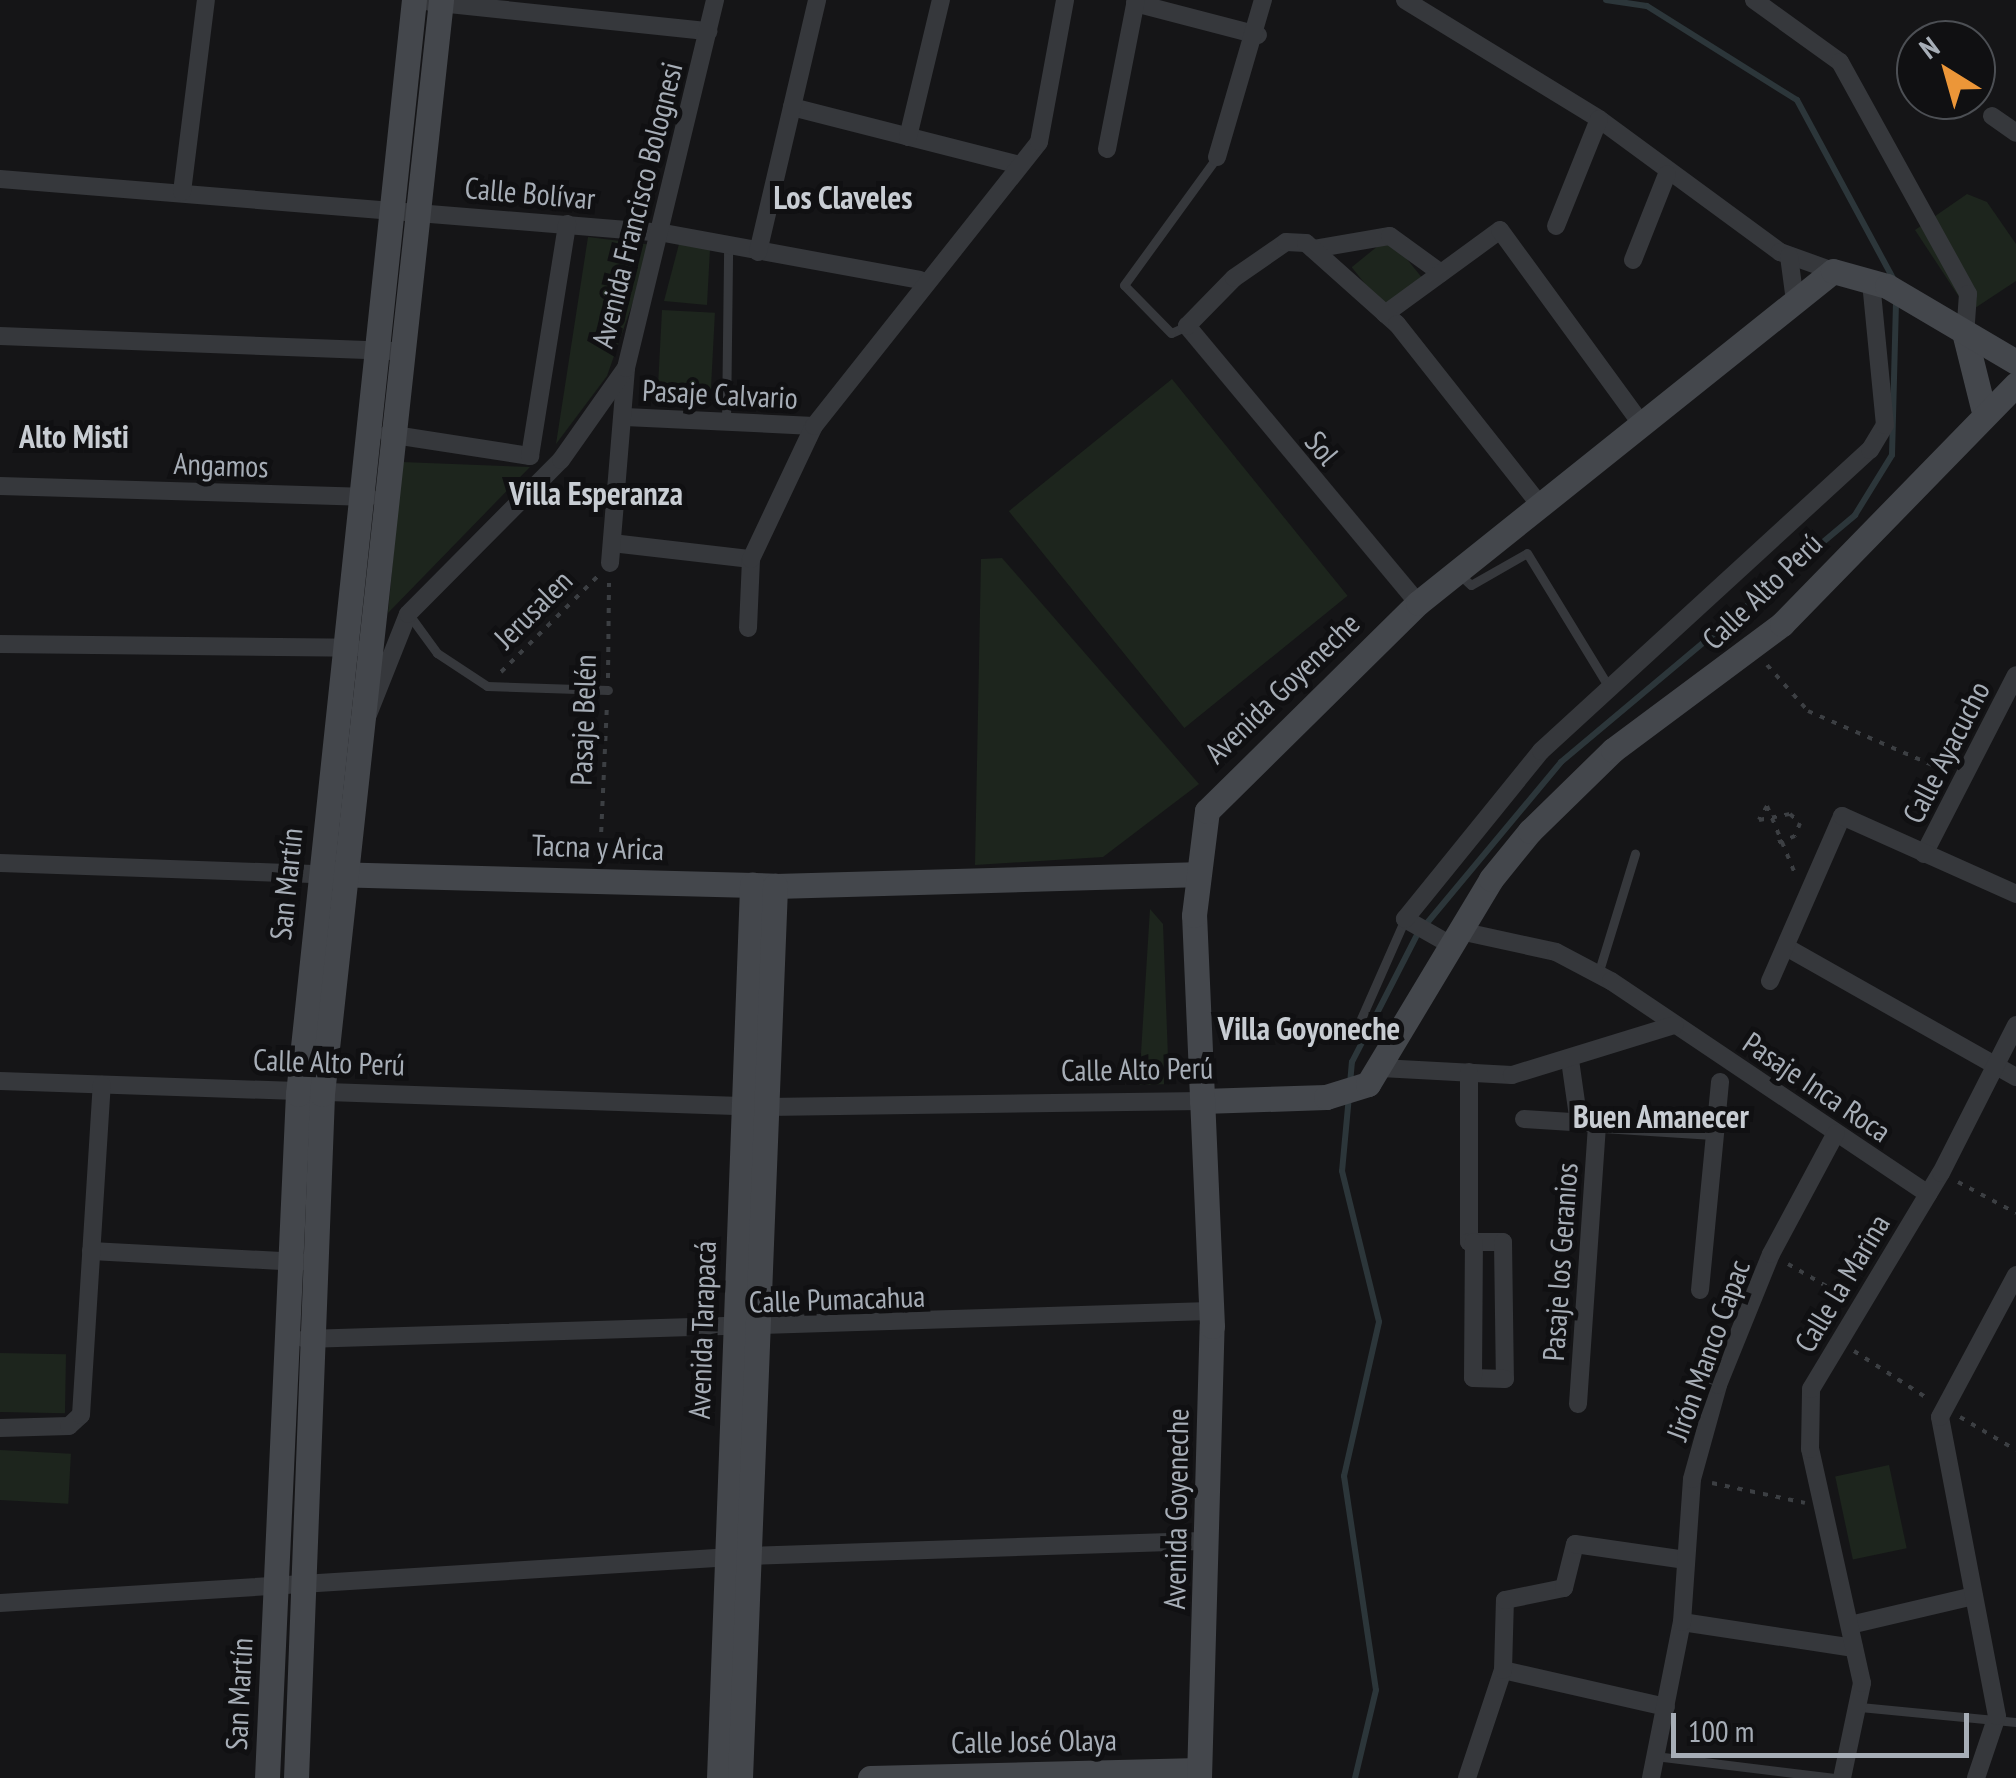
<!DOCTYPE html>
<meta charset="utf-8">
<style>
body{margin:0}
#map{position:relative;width:2016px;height:1778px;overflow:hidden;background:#151517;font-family:"PT Sans Narrow",sans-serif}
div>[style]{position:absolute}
.green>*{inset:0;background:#1d251d;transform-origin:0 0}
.stream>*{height:6px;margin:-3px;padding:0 3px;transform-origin:3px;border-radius:3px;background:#2c363a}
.path>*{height:4px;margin-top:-2px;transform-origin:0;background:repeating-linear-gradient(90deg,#3c3f43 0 5px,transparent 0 13px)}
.lane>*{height:9px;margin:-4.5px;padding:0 4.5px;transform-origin:4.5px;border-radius:4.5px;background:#36383c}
.street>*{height:18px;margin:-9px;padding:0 9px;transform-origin:9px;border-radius:9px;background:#36383c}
.secondary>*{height:25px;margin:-12.5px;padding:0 12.5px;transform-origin:12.5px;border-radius:12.5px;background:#44474c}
span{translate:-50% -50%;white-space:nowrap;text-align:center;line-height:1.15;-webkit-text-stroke:10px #101012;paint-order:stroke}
.street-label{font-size:30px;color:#a7aeb7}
.neighbourhood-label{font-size:32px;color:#c8cdd3;font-weight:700}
.north{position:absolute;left:1896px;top:20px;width:100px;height:100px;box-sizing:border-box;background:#101012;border:2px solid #4c4f54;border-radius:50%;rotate:323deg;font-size:28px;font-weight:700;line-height:40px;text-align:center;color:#a7aeb7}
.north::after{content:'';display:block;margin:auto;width:35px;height:45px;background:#ec9638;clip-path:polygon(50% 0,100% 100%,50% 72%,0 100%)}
.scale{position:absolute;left:1671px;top:1713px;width:298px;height:45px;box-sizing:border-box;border:5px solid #a7aeb7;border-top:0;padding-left:12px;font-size:30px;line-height:35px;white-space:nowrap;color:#a7aeb7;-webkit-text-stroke:8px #101012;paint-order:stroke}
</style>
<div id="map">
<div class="green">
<i style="clip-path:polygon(1967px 194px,1987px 202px,2016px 244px,2016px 281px,1969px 312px,1915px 230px)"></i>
<i style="clip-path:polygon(588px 237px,653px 245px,607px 376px,556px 444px)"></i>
<i style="left:1389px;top:237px;width:56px;height:48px;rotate:51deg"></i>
<i style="clip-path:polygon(679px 244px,710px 249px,707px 305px,664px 301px)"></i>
<i style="left:662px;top:310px;width:53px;height:93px;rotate:3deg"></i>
<i style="left:1172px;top:379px;width:279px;height:210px;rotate:51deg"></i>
<i style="clip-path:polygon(402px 462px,530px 467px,388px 613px)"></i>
<i style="clip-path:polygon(1002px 558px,1199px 784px,1103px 857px,975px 865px,981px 559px)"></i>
<i style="clip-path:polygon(1150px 909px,1163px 924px,1169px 1084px,1139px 1085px)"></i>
<i style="left:0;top:1353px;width:66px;height:59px;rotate:1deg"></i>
<i style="left:0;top:1450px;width:71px;height:50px;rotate:3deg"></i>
<i style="left:1889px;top:1465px;width:85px;height:55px;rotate:78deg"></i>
</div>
<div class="stream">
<i style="left:1606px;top:0;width:41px;rotate:8.3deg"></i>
<i style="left:1647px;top:6px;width:177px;rotate:32.1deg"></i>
<i style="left:1797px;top:100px;width:209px;rotate:61.7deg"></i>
<i style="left:1350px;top:1084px;width:22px;rotate:-85deg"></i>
<i style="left:1352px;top:1062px;width:143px;rotate:-62.9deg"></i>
<i style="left:1417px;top:935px;width:225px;rotate:-50.2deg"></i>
<i style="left:1561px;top:762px;width:384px;rotate:-40deg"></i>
<i style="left:1855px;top:515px;width:70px;rotate:-58.3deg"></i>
<i style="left:1892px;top:455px;width:153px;rotate:-88.5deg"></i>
<i style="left:1349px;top:1096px;width:75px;rotate:95.3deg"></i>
<i style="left:1342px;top:1171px;width:155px;rotate:76.2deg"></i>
<i style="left:1379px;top:1322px;width:158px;rotate:102.8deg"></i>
<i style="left:1344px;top:1476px;width:216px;rotate:81.5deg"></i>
<i style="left:1376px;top:1690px;width:90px;rotate:103.4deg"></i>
</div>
<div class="path">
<i style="left:1767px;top:665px;width:62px;rotate:48.3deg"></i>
<i style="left:1808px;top:711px;width:148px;rotate:23.5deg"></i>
<i style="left:501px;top:672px;width:135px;rotate:-44.7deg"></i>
<i style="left:608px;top:678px;width:95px;rotate:-89.4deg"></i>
<i style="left:1767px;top:806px;width:16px;rotate:120deg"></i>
<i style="left:1759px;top:820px;width:32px;rotate:-11deg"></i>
<i style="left:1790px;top:814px;width:13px;rotate:42deg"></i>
<i style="left:1800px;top:823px;width:14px;rotate:111deg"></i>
<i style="left:1795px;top:836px;width:25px;rotate:159deg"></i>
<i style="left:1767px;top:806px;width:76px;rotate:67.5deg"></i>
<i style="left:600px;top:858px;width:155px;rotate:-87.4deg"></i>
<i style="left:1958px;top:1182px;width:66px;rotate:28.1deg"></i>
<i style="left:1788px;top:1264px;width:66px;rotate:30.1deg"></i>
<i style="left:1854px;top:1351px;width:90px;rotate:32.8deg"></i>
<i style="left:1960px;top:1417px;width:65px;rotate:30.5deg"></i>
<i style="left:1712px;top:1483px;width:95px;rotate:12.1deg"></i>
</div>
<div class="lane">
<i style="left:1187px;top:326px;width:17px;rotate:156deg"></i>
<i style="left:1171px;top:333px;width:67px;rotate:-134.4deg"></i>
<i style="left:1124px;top:285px;width:158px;rotate:-54deg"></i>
<i style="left:726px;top:423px;width:176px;rotate:-89.3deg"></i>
<i style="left:1459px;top:574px;width:16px;rotate:43deg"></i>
<i style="left:1471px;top:585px;width:64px;rotate:-29.7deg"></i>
<i style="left:1527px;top:553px;width:153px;rotate:58.6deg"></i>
<i style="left:410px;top:616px;width:46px;rotate:53.9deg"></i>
<i style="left:437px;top:653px;width:60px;rotate:33.4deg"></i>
<i style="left:487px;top:686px;width:121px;rotate:1.9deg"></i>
<i style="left:1598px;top:974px;width:126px;rotate:-72.9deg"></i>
<i style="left:1360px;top:1021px;width:111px;rotate:-66.2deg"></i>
<i style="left:1860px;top:1707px;width:157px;rotate:5.5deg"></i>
<i style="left:1655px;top:1756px;width:181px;rotate:7deg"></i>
</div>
<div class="street">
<i style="left:1405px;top:0;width:228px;rotate:31.5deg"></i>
<i style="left:1599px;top:119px;width:225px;rotate:36.3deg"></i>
<i style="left:1780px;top:252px;width:56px;rotate:19.7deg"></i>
<i style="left:1754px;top:0;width:106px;rotate:35.8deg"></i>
<i style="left:1840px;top:62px;width:265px;rotate:61.1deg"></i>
<i style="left:1968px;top:294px;width:42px;rotate:94.1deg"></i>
<i style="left:430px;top:2px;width:280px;rotate:6deg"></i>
<i style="left:1135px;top:3px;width:127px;rotate:14.6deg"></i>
<i style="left:792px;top:107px;width:231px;rotate:14.3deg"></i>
<i style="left:1992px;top:116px;width:29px;rotate:35deg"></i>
<i style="left:908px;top:137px;width:141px;rotate:-76.5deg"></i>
<i style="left:1107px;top:149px;width:152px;rotate:-79deg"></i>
<i style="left:1217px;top:157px;width:164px;rotate:-73.7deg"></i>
<i style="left:0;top:179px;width:666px;rotate:4.65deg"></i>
<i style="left:664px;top:233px;width:260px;rotate:10.4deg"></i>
<i style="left:182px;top:192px;width:193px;rotate:-82.9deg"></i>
<i style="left:1556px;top:226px;width:115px;rotate:-68.1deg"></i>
<i style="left:1313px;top:249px;width:78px;rotate:-9.6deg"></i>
<i style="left:1390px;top:236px;width:63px;rotate:36deg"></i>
<i style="left:758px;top:252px;width:259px;rotate:-76.8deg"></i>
<i style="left:1789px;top:256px;width:45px;rotate:82.4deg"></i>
<i style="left:1633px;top:260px;width:92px;rotate:-68.4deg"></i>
<i style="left:1385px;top:314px;width:142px;rotate:-36.1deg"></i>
<i style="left:1500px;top:230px;width:243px;rotate:53.9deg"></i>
<i style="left:0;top:336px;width:399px;rotate:2.2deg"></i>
<i style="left:625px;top:417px;width:189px;rotate:2.7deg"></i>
<i style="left:388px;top:434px;width:144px;rotate:8.8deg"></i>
<i style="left:530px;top:456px;width:235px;rotate:-80.9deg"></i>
<i style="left:0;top:486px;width:369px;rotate:1.7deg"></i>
<i style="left:612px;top:543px;width:140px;rotate:6.6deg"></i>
<i style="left:610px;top:563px;width:195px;rotate:-85.3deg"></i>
<i style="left:1418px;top:603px;width:361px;rotate:-129.8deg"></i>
<i style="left:1187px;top:326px;width:67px;rotate:-45.6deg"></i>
<i style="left:1234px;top:278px;width:63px;rotate:-34.7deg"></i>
<i style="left:1286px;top:242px;width:20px;rotate:3deg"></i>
<i style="left:1306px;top:243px;width:122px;rotate:41.7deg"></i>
<i style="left:1397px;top:324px;width:231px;rotate:51.7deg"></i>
<i style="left:748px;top:628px;width:69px;rotate:-87.5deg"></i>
<i style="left:751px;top:559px;width:147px;rotate:-64.7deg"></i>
<i style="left:814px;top:426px;width:362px;rotate:-51.6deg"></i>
<i style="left:1039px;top:142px;width:144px;rotate:-79.6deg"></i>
<i style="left:0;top:644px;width:354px;rotate:0.6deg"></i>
<i style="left:365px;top:722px;width:116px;rotate:-68.3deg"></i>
<i style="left:408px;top:614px;width:217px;rotate:-45.2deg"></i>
<i style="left:561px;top:460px;width:113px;rotate:-54.8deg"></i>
<i style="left:626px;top:368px;width:379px;rotate:-76.4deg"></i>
<i style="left:1924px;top:854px;width:201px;rotate:-62.8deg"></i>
<i style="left:0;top:863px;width:320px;rotate:2deg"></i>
<i style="left:1460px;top:931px;width:98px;rotate:12.3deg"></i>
<i style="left:1556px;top:952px;width:62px;rotate:27.8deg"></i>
<i style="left:1611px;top:981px;width:382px;rotate:33.9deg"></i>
<i style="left:1451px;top:945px;width:53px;rotate:-150.5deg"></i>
<i style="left:1405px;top:919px;width:216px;rotate:-51deg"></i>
<i style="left:1541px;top:751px;width:446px;rotate:-42.5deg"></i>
<i style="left:1870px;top:450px;width:29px;rotate:-59deg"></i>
<i style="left:1885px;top:425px;width:143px;rotate:-95.6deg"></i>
<i style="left:1786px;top:947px;width:264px;rotate:29.5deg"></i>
<i style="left:1770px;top:981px;width:180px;rotate:-66.4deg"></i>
<i style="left:1842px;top:816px;width:191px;rotate:24.1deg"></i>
<i style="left:1570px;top:1060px;width:64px;rotate:81.9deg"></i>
<i style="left:1381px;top:1068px;width:131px;rotate:3.1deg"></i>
<i style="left:1512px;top:1075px;width:170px;rotate:-17.1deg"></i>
<i style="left:1469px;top:1072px;width:170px;rotate:90deg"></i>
<i style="left:1469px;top:1242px;width:34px"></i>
<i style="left:1503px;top:1242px;width:137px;rotate:89.2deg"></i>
<i style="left:1505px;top:1379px;width:32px;rotate:-178deg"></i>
<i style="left:1473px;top:1378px;width:136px;rotate:-89.6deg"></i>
<i style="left:0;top:1081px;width:767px;rotate:1.94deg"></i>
<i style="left:767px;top:1107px;width:435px;rotate:-0.8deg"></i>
<i style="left:1524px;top:1119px;width:190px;rotate:3.6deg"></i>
<i style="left:91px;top:1251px;width:209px;rotate:3deg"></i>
<i style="left:1700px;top:1290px;width:209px;rotate:-84.5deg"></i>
<i style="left:305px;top:1339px;width:905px;rotate:-1.77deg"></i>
<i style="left:1578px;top:1404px;width:281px;rotate:-86.1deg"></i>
<i style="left:0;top:1428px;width:69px;rotate:-1.7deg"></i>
<i style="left:69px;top:1426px;width:16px;rotate:-43deg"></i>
<i style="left:81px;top:1415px;width:331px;rotate:-86.4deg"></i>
<i style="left:0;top:1603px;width:749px;rotate:-3.6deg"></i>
<i style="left:748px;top:1556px;width:461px;rotate:-1.9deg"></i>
<i style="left:1682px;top:1622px;width:174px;rotate:8.6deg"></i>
<i style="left:1850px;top:1625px;width:127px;rotate:-13.2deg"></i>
<i style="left:1503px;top:1670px;width:167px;rotate:12.8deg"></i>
<i style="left:1467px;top:1778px;width:114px;rotate:-71.6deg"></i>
<i style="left:1503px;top:1670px;width:70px;rotate:-88.4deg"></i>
<i style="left:1505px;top:1600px;width:60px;rotate:-11.5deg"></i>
<i style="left:1564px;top:1588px;width:45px;rotate:-76deg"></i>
<i style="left:1575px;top:1544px;width:112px;rotate:8.2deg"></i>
<i style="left:1651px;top:1778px;width:159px;rotate:-78.8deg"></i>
<i style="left:1682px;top:1622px;width:143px;rotate:-86deg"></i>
<i style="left:1692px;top:1479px;width:98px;rotate:-74.5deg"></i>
<i style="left:1718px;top:1385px;width:141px;rotate:-68deg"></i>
<i style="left:1771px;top:1254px;width:137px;rotate:-61.8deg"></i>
<i style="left:1842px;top:1778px;width:97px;rotate:-78.1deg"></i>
<i style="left:1862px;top:1683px;width:240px;rotate:-102.5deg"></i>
<i style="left:1810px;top:1449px;width:60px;rotate:-89deg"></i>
<i style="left:1811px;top:1389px;width:252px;rotate:-59deg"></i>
<i style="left:1941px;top:1173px;width:166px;rotate:-63.1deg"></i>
<i style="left:1976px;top:1778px;width:65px;rotate:-71.3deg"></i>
<i style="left:1997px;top:1716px;width:304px;rotate:-100.8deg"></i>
<i style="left:1940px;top:1417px;width:161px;rotate:-61.8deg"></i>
</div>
<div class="secondary">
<i style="left:1965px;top:336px;width:74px;rotate:76deg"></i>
<i style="left:330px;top:874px;width:445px;rotate:1.5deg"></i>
<i style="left:775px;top:886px;width:419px;rotate:-1.6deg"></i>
<i style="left:1202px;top:1101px;width:124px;rotate:-1.8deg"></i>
<i style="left:1326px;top:1097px;width:44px;rotate:-17.2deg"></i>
<i style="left:1368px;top:1084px;width:239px;rotate:-59deg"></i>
<i style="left:1491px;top:879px;width:62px;rotate:-50.9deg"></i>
<i style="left:1530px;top:831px;width:116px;rotate:-44.3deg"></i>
<i style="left:1613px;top:750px;width:211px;rotate:-36.7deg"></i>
<i style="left:1782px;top:624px;width:335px;rotate:-45.7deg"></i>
<i style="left:267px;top:1778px;width:685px;rotate:-87.41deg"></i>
<i style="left:298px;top:1094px;width:1100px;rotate:-83.95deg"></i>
<i style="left:296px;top:1778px;width:684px;rotate:-87.82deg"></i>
<i style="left:322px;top:1094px;width:1100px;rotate:-83.79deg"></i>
<i style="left:719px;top:1778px;width:894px;rotate:-87.88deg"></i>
<i style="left:740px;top:1778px;width:893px;rotate:-87.75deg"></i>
<i style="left:870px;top:1778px;width:329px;rotate:-1.4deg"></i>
<i style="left:1199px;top:1778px;width:452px;rotate:-88.4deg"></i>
<i style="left:1212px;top:1326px;width:411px;rotate:-92.5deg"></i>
<i style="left:1194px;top:915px;width:105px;rotate:-82.9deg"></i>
<i style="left:1207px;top:811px;width:296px;rotate:-44.6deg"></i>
<i style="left:1418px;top:603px;width:531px;rotate:-38.66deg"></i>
<i style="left:1833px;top:271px;width:56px;rotate:15.5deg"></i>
<i style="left:1887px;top:286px;width:150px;rotate:30.5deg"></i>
</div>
<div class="street-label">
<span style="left:530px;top:193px;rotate:5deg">Calle Bolívar</span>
<span style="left:637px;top:205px;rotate:-76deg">Avenida Francisco Bolognesi</span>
<span style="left:720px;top:394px;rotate:3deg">Pasaje Calvario</span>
<span style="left:1322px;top:448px;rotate:50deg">Sol</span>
<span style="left:221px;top:465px;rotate:2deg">Angamos</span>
<span style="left:1762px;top:591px;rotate:-44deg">Calle Alto Perú</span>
<span style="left:533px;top:609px;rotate:-45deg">Jerusalen</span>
<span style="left:1282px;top:688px;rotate:-44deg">Avenida Goyeneche</span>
<span style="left:583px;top:720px;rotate:-88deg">Pasaje Belén</span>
<span style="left:1946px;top:752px;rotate:-63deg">Calle Ayacucho</span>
<span style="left:598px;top:847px;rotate:2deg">Tacna y Arica</span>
<span style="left:286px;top:884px;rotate:-84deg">San Martín</span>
<span style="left:329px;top:1062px;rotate:2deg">Calle Alto Perú</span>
<span style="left:1137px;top:1069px;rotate:-1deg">Calle Alto Perú</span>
<span style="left:1817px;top:1087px;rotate:34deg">Pasaje Inca Roca</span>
<span style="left:1560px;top:1262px;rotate:-86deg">Pasaje los Geranios</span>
<span style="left:1842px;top:1283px;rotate:-59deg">Calle la Marina</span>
<span style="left:837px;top:1299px;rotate:-2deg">Calle Pumacahua</span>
<span style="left:702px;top:1330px;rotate:-88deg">Avenida Tarapacá</span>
<span style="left:1708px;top:1350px;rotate:-70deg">Jirón Manco Capac</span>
<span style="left:1176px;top:1509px;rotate:-89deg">Avenida Goyeneche</span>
<span style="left:239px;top:1694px;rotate:-87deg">San Martín</span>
<span style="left:1034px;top:1741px;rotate:-1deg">Calle José Olaya</span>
</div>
<div class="neighbourhood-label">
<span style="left:843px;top:197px">Los Claveles</span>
<span style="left:74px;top:436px">Alto Misti</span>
<span style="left:596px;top:493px">Villa Esperanza</span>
<span style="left:1309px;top:1028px">Villa Goyoneche</span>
<span style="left:1661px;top:1116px">Buen Amanecer</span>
</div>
<div class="north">N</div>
<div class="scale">100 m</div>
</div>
